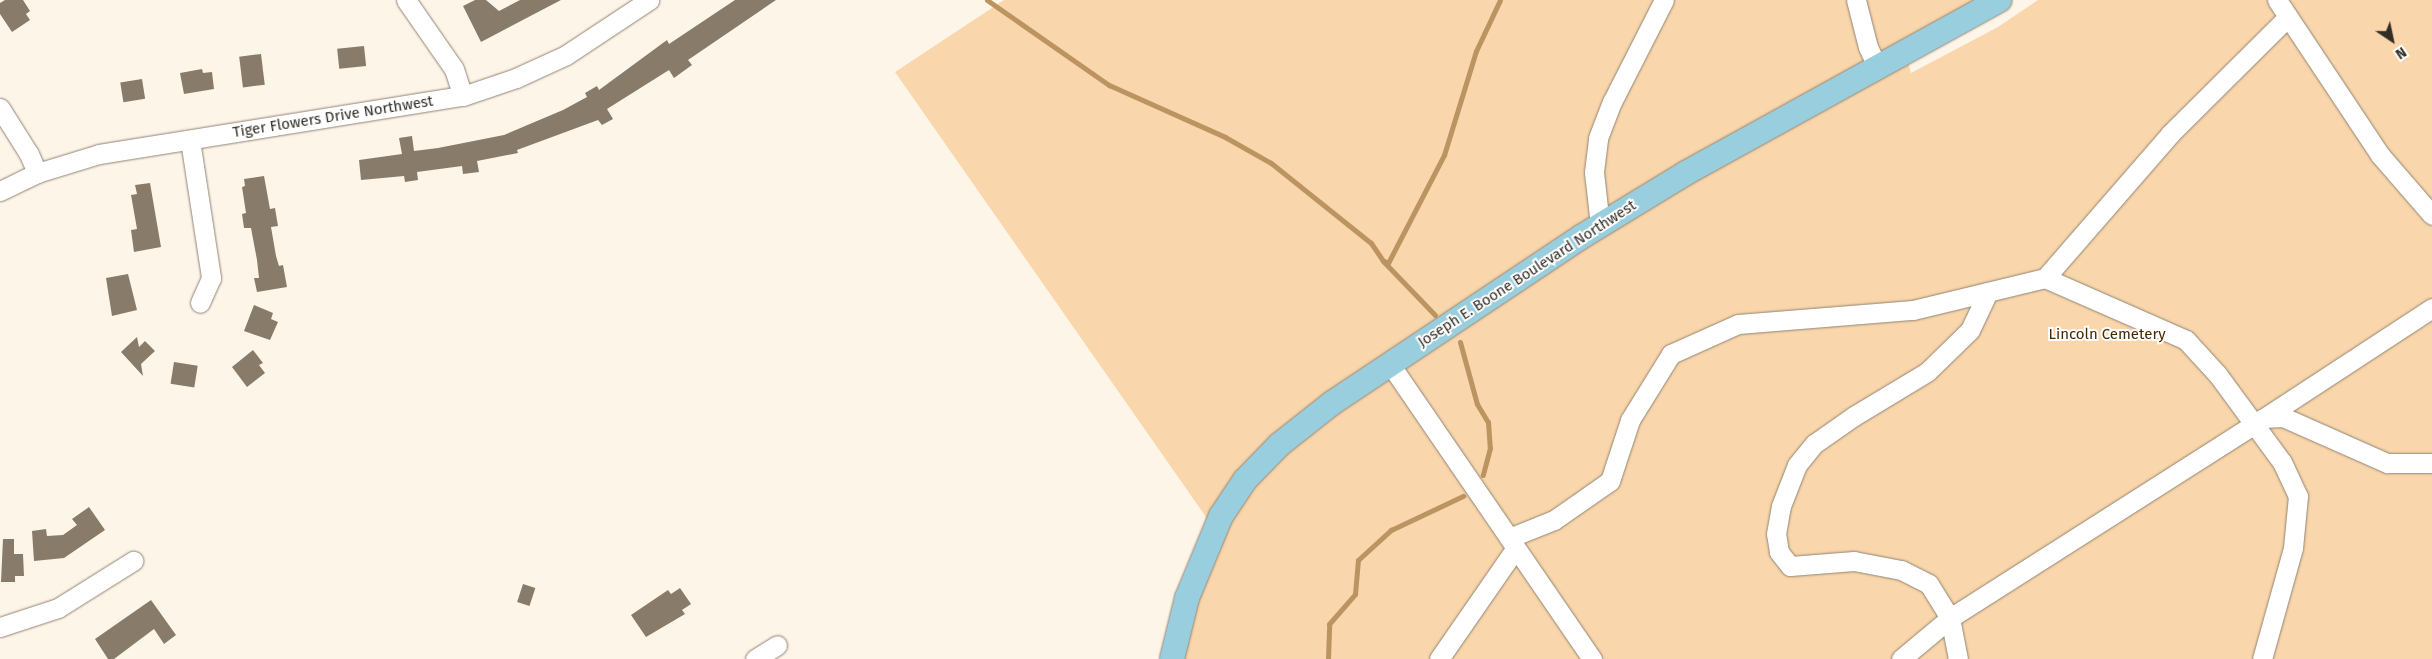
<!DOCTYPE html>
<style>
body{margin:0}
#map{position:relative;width:2432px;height:659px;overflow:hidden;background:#fef5e9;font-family:"Fira Sans",sans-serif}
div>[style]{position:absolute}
.green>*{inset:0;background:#f9d6ab}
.stream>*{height:5px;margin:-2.5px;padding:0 2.5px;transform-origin:2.5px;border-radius:2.5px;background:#bb9461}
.building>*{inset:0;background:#887b6a;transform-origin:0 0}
.roads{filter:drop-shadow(0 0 1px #918473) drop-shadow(0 0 1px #918473)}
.minor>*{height:19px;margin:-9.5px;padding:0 9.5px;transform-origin:9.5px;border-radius:9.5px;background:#fff}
.major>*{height:24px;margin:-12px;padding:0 12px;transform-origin:12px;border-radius:12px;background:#98cede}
span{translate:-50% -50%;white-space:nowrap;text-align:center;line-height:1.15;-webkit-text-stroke:4px #fff;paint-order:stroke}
.street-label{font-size:15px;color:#322d26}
.park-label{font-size:15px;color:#442a00}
.north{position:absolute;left:2367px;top:15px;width:50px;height:50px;-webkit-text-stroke:4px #fff;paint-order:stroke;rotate:146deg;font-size:14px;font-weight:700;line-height:20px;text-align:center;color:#322d26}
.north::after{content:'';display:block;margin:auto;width:18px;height:22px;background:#322d26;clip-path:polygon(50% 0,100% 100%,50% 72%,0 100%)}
</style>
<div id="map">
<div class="green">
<i style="clip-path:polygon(1004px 0,1978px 0,1902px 41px,1911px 73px,1998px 27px,2038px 0,2432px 0,2432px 659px,1175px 659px,1206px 517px,895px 72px)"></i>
</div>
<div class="stream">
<i style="left:987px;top:0;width:149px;rotate:34.9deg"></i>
<i style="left:1109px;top:85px;width:127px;rotate:24.1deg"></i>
<i style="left:1225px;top:137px;width:53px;rotate:29.5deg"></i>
<i style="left:1271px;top:163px;width:128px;rotate:38.7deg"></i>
<i style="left:1371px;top:243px;width:22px;rotate:56deg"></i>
<i style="left:1383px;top:261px;width:75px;rotate:46.1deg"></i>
<i style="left:1384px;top:261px;width:4px;rotate:27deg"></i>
<i style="left:1388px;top:263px;width:122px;rotate:-62.6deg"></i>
<i style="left:1444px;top:155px;width:109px;rotate:-72.9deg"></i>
<i style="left:1476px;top:51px;width:56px;rotate:-64.8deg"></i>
<i style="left:1460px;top:342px;width:64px;rotate:74.7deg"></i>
<i style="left:1477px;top:404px;width:21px;rotate:59deg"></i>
<i style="left:1488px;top:422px;width:26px;rotate:86deg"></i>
<i style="left:1490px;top:448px;width:28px;rotate:105deg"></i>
<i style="left:1328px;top:659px;width:35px;rotate:-88deg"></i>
<i style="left:1329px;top:624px;width:40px;rotate:-49deg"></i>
<i style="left:1355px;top:594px;width:34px;rotate:-85deg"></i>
<i style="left:1358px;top:560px;width:45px;rotate:-42.3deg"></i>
<i style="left:1391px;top:530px;width:80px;rotate:-25.3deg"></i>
</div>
<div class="building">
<i style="clip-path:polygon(5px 0,23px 0,30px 11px,26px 14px,30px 20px,12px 32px,0 14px,0 3px)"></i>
<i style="clip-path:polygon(475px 0,486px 0,499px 11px,520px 0,561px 0,481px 42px,463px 6px)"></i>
<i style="clip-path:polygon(735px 0,776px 0,688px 60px,692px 65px,674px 78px,669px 70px,607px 109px,613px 119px,602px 125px,598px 120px,517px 150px,518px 153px,477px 161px,479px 172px,463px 174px,462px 166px,417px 172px,418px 180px,405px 182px,404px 176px,361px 180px,359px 160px,402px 154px,399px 138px,412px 136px,414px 151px,438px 148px,504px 135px,563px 110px,587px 97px,585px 93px,597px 86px,599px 90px,667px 40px,669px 44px)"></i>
<i style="left:364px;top:46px;width:20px;height:27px;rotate:84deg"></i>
<i style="left:261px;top:54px;width:31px;height:22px;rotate:83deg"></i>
<i style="clip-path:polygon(202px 69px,203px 73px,212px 72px,214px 89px,184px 94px,180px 73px)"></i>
<i style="left:142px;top:79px;width:20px;height:22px;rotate:81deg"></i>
<i style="clip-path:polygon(264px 176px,270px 209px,275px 208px,278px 226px,271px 227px,276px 256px,279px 266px,283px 265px,287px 287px,257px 292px,254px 278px,259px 278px,257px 260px,251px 228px,244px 228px,242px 214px,246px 213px,242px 187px,245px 186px,244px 179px)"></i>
<i style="clip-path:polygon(150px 183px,161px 247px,134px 252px,131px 230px,137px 229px,131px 195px,137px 194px,135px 185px)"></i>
<i style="clip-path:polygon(128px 274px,137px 310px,112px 316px,106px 278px)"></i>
<i style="clip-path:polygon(254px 305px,273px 313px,271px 319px,278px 322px,270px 340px,244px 331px)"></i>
<i style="clip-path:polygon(137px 337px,139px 347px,145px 341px,155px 351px,141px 364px,143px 376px,121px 352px)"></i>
<i style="clip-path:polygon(253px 350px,263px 363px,259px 365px,265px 373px,247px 387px,232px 367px)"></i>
<i style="left:174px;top:362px;width:24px;height:22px;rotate:9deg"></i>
<i style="clip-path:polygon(89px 507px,105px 530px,64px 558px,34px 561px,32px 531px,46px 529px,47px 536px,63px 535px,77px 525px,72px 519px)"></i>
<i style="clip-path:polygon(3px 539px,14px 539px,14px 554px,23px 554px,24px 576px,15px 576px,15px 582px,1px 582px)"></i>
<i style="left:523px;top:584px;width:13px;height:19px;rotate:18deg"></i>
<i style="clip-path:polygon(680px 588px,691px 604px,682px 610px,685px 614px,646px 637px,631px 615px,668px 590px,671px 594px)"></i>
<i style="clip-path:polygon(151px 600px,176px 635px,164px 644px,154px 629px,114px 659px,108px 659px,95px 639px)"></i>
</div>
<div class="roads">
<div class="minor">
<i style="left:406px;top:0;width:84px;rotate:55.2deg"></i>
<i style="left:454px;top:69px;width:28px;rotate:72deg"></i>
<i style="left:1856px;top:0;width:49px;rotate:75.7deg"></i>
<i style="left:1868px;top:47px;width:23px;rotate:65deg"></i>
<i style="left:2277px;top:0;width:186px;rotate:56.4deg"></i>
<i style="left:2380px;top:155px;width:79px;rotate:49.1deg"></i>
<i style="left:0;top:108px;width:54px;rotate:57.8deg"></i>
<i style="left:29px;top:154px;width:21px;rotate:67deg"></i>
<i style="left:190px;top:140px;width:140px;rotate:81.3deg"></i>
<i style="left:211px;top:278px;width:27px;rotate:114deg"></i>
<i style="left:0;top:191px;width:41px;rotate:-25.9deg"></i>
<i style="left:37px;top:173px;width:65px;rotate:-17deg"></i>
<i style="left:99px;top:154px;width:369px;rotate:-9.1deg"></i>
<i style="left:463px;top:96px;width:56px;rotate:-18.8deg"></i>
<i style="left:516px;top:78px;width:55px;rotate:-24.7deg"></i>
<i style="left:566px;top:55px;width:100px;rotate:-33.5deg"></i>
<i style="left:1600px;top:225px;width:53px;rotate:-96.5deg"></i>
<i style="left:1594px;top:172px;width:34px;rotate:-83deg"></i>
<i style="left:1598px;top:138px;width:39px;rotate:-69deg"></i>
<i style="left:1612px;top:102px;width:114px;rotate:-63deg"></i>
<i style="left:2045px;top:278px;width:191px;rotate:-49deg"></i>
<i style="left:2170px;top:134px;width:166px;rotate:-44.8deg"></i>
<i style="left:1390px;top:364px;width:358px;rotate:55.6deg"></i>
<i style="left:2264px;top:418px;width:201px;rotate:-33.2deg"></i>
<i style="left:1509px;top:538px;width:48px;rotate:-21.8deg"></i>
<i style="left:1554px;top:520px;width:68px;rotate:-34.9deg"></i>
<i style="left:1610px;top:481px;width:64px;rotate:-71.8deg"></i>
<i style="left:1630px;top:420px;width:78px;rotate:-58.2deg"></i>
<i style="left:1671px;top:354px;width:73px;rotate:-24.1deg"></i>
<i style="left:1738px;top:324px;width:176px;rotate:-4.6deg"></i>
<i style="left:1913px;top:310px;width:136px;rotate:-13.6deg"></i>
<i style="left:2045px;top:278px;width:154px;rotate:23.7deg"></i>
<i style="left:2186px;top:340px;width:47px;rotate:47.6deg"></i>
<i style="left:2218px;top:375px;width:108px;rotate:53.7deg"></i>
<i style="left:2282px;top:462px;width:38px;rotate:65deg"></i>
<i style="left:2298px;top:496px;width:52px;rotate:95.5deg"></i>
<i style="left:2293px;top:548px;width:115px;rotate:105.6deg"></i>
<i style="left:0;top:627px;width:61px;rotate:-18.1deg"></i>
<i style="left:58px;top:608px;width:89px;rotate:-32.1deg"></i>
<i style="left:755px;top:659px;width:26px;rotate:-32deg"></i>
<i style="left:1439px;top:659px;width:135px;rotate:-55.3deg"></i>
<i style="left:1901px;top:659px;width:64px;rotate:-39.9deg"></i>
<i style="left:1950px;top:618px;width:372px;rotate:-32.5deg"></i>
<i style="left:2264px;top:418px;width:19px;rotate:-3deg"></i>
<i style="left:2283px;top:417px;width:114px;rotate:23.9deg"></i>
<i style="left:2387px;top:463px;width:45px"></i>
<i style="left:1958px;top:659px;width:42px;rotate:-101deg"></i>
<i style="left:1950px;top:618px;width:40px;rotate:-122deg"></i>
<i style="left:1929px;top:584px;width:31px;rotate:-153deg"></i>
<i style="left:1901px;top:570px;width:48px;rotate:-169.2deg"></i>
<i style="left:1854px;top:561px;width:64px;rotate:175.5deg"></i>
<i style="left:1790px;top:566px;width:18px;rotate:-128deg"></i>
<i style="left:1779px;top:552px;width:18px;rotate:-99deg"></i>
<i style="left:1776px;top:534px;width:28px;rotate:-80deg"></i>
<i style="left:1781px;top:506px;width:44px;rotate:-68.7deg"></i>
<i style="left:1797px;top:465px;width:27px;rotate:-51deg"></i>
<i style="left:1814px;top:444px;width:49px;rotate:-35deg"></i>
<i style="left:1854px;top:416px;width:85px;rotate:-31.1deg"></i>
<i style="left:1927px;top:372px;width:60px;rotate:-44.3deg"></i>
<i style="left:1970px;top:330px;width:42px;rotate:-64.7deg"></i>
</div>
<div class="major">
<i style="left:1172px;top:659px;width:63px;rotate:-76.2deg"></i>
<i style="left:1187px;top:598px;width:89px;rotate:-67.5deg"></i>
<i style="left:1221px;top:516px;width:43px;rotate:-56.3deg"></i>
<i style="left:1245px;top:480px;width:49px;rotate:-45.8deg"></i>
<i style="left:1279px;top:445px;width:68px;rotate:-38.4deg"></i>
<i style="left:1332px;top:403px;width:299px;rotate:-33.7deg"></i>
<i style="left:1581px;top:237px;width:123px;rotate:-31.4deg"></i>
<i style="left:1686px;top:173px;width:358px;rotate:-28.9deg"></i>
</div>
</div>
<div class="street-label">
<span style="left:333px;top:117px;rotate:-9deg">Tiger Flowers Drive Northwest</span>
<span style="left:1527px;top:274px;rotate:-33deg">Joseph E. Boone Boulevard Northwest</span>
</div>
<div class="park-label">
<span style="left:2107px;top:335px">Lincoln Cemetery</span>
</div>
<div class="north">N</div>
</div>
